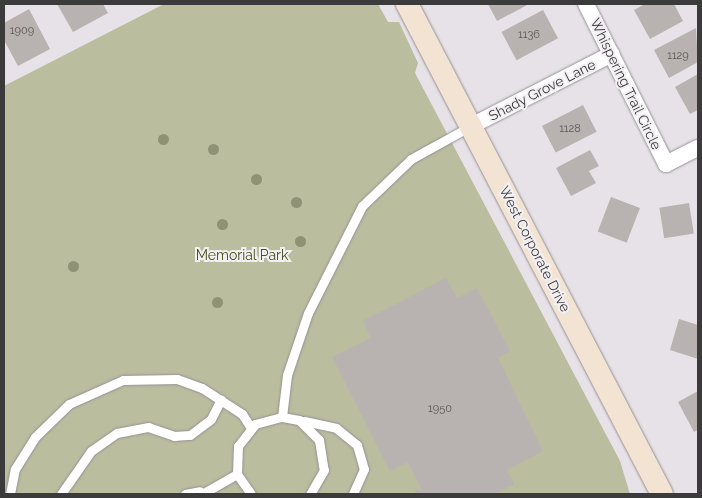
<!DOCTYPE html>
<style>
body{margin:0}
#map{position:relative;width:702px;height:498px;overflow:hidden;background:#e6e2e7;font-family:Raleway,sans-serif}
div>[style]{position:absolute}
.green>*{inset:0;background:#babd9e}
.building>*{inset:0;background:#b8b2b1;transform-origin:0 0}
.roads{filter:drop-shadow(0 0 1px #959296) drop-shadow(0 0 1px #959296)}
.lane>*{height:9px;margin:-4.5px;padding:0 4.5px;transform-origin:4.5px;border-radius:4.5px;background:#fff}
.street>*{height:16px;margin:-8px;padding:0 8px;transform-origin:8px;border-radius:8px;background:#fff}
.secondary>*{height:22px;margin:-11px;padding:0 11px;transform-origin:11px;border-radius:11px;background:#f2e3d2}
.trees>*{width:11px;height:11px;margin:-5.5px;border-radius:50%;background:#919175}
span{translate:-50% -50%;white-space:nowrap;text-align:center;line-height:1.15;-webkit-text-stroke:4px #f3f0f4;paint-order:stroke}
.number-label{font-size:11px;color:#5b5959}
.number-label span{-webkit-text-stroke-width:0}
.street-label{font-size:14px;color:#3c3b3c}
.park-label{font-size:14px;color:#4b4e18}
.frame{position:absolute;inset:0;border:5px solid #3c3b3c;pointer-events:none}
</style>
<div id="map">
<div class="green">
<i style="clip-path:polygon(164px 4px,378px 4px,388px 22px,399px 22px,418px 63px,415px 73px,620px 461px,630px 494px,4px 494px,4px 86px)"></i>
</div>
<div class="building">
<i style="clip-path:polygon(57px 4px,103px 4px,108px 13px,73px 32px)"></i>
<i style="clip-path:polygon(488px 4px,529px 4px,497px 21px)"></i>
<i style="clip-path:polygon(645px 4px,674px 4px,683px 21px,650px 39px,634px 10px)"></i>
<i style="clip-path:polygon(29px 9px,50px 49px,18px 66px,4px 40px,4px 23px)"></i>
<i style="left:543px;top:10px;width:32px;height:47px;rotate:62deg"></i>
<i style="clip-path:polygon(696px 28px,698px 62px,669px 78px,654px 50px)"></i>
<i style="clip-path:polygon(698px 74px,698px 110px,690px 114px,675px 87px)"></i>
<i style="left:583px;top:105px;width:30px;height:46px;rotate:63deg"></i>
<i style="clip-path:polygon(590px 150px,599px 166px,589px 171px,596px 183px,571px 196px,556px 168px)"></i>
<i style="left:611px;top:197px;width:31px;height:37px;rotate:21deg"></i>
<i style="left:689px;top:203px;width:31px;height:30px;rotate:81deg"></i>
<i style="clip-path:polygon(446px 278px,457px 298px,477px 288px,510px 351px,498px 358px,543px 451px,507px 470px,514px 484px,495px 494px,415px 494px,416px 489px,423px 492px,408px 462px,390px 471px,332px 357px,371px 338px,363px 321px)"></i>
<i style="clip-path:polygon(679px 319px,698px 325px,698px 359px,670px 350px)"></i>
<i style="clip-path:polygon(698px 391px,698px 430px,694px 432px,678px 402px)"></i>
</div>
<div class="roads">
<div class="lane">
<i style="left:282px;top:417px;width:42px;rotate:-83.2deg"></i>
<i style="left:287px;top:375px;width:65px;rotate:-71.3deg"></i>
<i style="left:308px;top:313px;width:120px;rotate:-63.2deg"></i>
<i style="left:362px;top:206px;width:68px;rotate:-43.8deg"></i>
<i style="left:411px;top:159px;width:66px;rotate:-28.9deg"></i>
<i style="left:304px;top:421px;width:33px;rotate:12deg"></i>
<i style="left:336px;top:428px;width:27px;rotate:39deg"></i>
<i style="left:357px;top:445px;width:25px;rotate:74deg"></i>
<i style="left:364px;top:469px;width:27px;rotate:114deg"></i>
<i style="left:10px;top:494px;width:25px;rotate:-79deg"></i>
<i style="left:15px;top:469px;width:38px;rotate:-58deg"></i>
<i style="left:35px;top:437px;width:47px;rotate:-44.1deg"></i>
<i style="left:69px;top:404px;width:59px;rotate:-24deg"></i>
<i style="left:123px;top:380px;width:54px;rotate:-1.1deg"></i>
<i style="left:177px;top:379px;width:27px;rotate:20deg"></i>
<i style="left:202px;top:388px;width:48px;rotate:33deg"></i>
<i style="left:242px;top:414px;width:17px;rotate:57deg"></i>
<i style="left:61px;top:494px;width:52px;rotate:-55.1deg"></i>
<i style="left:91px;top:451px;width:32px;rotate:-35deg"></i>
<i style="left:117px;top:433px;width:32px;rotate:-11deg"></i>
<i style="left:148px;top:427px;width:28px;rotate:19deg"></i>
<i style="left:174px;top:436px;width:16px;rotate:-4deg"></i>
<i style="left:190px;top:435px;width:26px;rotate:-37deg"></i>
<i style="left:211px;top:419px;width:22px;rotate:-63deg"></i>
<i style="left:185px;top:494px;width:15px;rotate:-11deg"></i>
<i style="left:202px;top:494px;width:40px;rotate:-29.7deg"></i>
<i style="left:251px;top:494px;width:24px;rotate:-125deg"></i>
<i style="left:237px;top:474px;width:28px;rotate:-88deg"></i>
<i style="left:238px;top:446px;width:28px;rotate:-52deg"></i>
<i style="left:255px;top:424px;width:28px;rotate:-15deg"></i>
<i style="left:282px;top:417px;width:17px;rotate:10deg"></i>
<i style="left:299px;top:420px;width:28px;rotate:45deg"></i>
<i style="left:319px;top:440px;width:30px;rotate:81deg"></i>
<i style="left:324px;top:470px;width:28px;rotate:120deg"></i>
</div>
<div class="street">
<i style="left:586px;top:4px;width:179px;rotate:63.4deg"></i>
<i style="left:666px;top:164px;width:36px;rotate:-27deg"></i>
<i style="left:471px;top:126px;width:158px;rotate:-27.1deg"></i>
</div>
<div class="secondary">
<i style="left:407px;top:4px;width:552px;rotate:62.51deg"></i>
</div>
</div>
<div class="trees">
<i style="left:163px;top:139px"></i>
<i style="left:213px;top:149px"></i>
<i style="left:256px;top:179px"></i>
<i style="left:296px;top:202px"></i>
<i style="left:222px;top:224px"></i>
<i style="left:300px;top:241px"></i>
<i style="left:73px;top:266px"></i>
<i style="left:217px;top:302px"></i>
</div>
<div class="number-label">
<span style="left:22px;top:31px">1909</span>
<span style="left:529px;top:35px">1136</span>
<span style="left:678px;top:56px">1129</span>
<span style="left:570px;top:129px">1128</span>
<span style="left:440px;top:409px">1950</span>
</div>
<div class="street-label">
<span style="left:626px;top:84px;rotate:64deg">Whispering Trail Circle</span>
<span style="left:542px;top:90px;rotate:-27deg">Shady Grove Lane</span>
<span style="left:535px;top:249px;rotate:63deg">West Corporate Drive</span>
</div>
<div class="park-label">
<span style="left:242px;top:255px">Memorial Park</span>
</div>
<div class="frame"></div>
</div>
